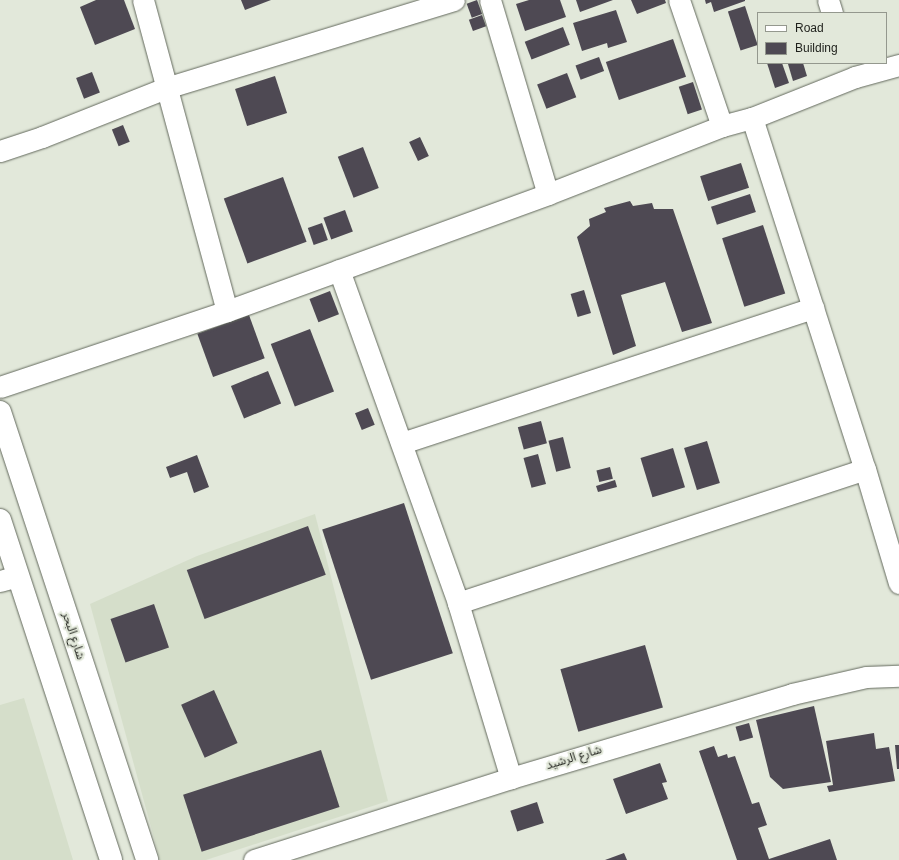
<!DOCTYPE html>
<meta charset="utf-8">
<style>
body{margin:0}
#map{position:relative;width:899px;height:860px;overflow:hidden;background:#e2e8da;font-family:Helvetica,"Noto Sans Arabic",sans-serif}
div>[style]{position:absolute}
.built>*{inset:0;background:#d5deca}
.building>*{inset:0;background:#4e4953;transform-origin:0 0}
.roads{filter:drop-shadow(0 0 1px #63695d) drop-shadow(0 0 1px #63695d)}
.minor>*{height:21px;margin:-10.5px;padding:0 10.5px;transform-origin:10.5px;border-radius:10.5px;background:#fff}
.major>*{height:22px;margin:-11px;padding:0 11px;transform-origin:11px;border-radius:11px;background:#fff}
span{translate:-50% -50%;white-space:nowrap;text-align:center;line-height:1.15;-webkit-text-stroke:4px #e2e8da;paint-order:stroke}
.street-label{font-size:12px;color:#1e201b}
.legend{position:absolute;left:757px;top:12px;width:130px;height:52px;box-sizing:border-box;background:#e2e8da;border:1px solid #94988e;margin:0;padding:5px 7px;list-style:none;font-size:12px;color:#1e201b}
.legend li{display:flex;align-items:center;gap:8px;height:20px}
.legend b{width:20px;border:1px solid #94988e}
</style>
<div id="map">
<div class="built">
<i style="clip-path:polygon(315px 514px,388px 801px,206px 860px,160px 860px,90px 604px,197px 556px)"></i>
<i style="clip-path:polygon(24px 698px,73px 860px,0 860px,0 705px)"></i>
</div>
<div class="building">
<i style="clip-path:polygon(96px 0,124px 0,135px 29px,95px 45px,80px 7px)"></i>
<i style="clip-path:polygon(241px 0,271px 0,245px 10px)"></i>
<i style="left:477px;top:0;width:15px;height:11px;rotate:70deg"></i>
<i style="clip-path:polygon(529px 0,560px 0,566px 17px,525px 31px,516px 4px)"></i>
<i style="clip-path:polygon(576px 0,613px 0,580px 12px)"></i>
<i style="clip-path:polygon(631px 0,665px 0,666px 3px,637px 14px)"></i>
<i style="clip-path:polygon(705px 0,745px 0,745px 1px,714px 12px,711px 2px,706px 4px)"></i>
<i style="left:745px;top:6px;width:41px;height:18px;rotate:72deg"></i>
<i style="clip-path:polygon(616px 10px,627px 42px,608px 48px,607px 43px,582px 51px,573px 23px)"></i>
<i style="left:482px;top:15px;width:12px;height:14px;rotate:70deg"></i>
<i style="left:563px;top:27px;width:19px;height:41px;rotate:69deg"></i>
<i style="left:673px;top:39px;width:40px;height:71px;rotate:71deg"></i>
<i style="left:599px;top:57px;width:15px;height:25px;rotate:70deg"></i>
<i style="clip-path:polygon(767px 63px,782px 63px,789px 83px,775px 88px)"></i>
<i style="clip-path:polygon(803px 63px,807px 76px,793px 81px,788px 64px)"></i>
<i style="left:92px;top:72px;width:22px;height:17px;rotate:69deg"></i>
<i style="left:567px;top:73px;width:26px;height:32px;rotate:69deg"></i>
<i style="left:275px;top:76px;width:39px;height:42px;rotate:72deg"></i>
<i style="left:693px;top:82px;width:29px;height:15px;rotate:72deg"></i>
<i style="left:123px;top:125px;width:18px;height:12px;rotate:68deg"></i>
<i style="left:420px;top:137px;width:21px;height:12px;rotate:65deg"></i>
<i style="left:363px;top:147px;width:44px;height:27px;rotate:69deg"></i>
<i style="left:741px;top:163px;width:26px;height:43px;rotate:72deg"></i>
<i style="left:283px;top:177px;width:69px;height:63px;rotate:70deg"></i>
<i style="left:750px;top:194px;width:19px;height:41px;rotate:72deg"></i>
<i style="clip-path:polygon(630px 201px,633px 206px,652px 203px,654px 209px,673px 209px,712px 323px,682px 332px,665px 282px,621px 295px,636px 346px,613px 355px,577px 237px,590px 226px,589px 219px,606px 212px,604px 208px)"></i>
<i style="left:345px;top:210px;width:23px;height:23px;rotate:70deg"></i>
<i style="left:322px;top:223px;width:18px;height:15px;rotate:71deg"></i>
<i style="left:763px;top:225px;width:72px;height:43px;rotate:72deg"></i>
<i style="left:584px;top:290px;width:24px;height:14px;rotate:73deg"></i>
<i style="left:330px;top:291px;width:25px;height:22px;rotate:69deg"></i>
<i style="left:249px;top:315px;width:46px;height:55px;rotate:70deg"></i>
<i style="left:310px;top:329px;width:67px;height:42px;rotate:69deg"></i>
<i style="left:268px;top:371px;width:35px;height:40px;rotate:68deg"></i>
<i style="left:368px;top:408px;width:18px;height:14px;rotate:68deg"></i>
<i style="left:541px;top:421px;width:23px;height:24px;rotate:75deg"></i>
<i style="left:563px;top:437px;width:32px;height:15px;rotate:76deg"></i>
<i style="left:707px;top:441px;width:44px;height:24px;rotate:73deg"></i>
<i style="left:673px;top:448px;width:41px;height:34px;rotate:73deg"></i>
<i style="left:538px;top:454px;width:31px;height:15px;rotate:75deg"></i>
<i style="clip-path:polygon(197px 455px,209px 487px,194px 493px,187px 472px,170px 478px,166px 467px)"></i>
<i style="left:610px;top:467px;width:12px;height:14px;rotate:76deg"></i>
<i style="clip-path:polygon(615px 480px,617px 487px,598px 492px,596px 486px)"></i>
<i style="left:404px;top:503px;width:158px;height:86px;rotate:72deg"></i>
<i style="left:308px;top:526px;width:52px;height:129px;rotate:70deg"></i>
<i style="left:154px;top:604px;width:46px;height:46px;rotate:71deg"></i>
<i style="left:645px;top:645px;width:65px;height:88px;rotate:74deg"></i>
<i style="left:214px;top:690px;width:58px;height:36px;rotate:66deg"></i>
<i style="clip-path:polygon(814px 706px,831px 782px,783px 789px,770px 777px,756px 720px)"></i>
<i style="left:749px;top:723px;width:15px;height:14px;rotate:74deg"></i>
<i style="clip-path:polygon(874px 733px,876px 749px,889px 747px,895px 781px,829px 792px,827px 786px,833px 785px,826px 741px)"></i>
<i style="clip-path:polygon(895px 745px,899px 745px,899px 769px,897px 769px)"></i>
<i style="clip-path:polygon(714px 746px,718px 757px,727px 754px,728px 758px,735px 756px,752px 804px,759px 802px,767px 825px,758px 828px,769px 859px,830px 839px,837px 860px,737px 860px,699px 751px)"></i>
<i style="left:321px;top:750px;width:60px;height:145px;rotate:72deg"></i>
<i style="clip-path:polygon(660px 763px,667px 782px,662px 783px,668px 799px,626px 814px,613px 779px)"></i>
<i style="left:537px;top:802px;width:22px;height:28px;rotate:72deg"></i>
<i style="clip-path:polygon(624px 853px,627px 860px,605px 860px)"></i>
</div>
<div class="roads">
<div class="minor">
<i style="left:143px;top:0;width:322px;rotate:74.9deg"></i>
<i style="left:490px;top:0;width:202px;rotate:73.4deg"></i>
<i style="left:679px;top:0;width:133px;rotate:71.2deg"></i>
<i style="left:828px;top:0;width:14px;rotate:73deg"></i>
<i style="left:752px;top:118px;width:369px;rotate:72.2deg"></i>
<i style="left:865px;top:469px;width:119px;rotate:73.4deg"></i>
<i style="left:0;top:151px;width:44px;rotate:-18.4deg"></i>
<i style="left:42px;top:137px;width:133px;rotate:-21.6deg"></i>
<i style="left:166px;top:88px;width:301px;rotate:-17deg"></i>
<i style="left:339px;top:270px;width:354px;rotate:70.3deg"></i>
<i style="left:458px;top:603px;width:183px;rotate:73.2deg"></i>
<i style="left:0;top:387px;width:239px;rotate:-18.5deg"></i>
<i style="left:227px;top:311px;width:342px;rotate:-20deg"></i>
<i style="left:548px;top:194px;width:187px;rotate:-21.3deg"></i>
<i style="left:722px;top:126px;width:31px;rotate:-15deg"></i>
<i style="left:752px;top:118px;width:111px;rotate:-21.7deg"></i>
<i style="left:855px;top:77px;width:46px;rotate:-15.3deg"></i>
<i style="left:402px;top:443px;width:433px;rotate:-18.2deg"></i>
<i style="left:0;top:581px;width:18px;rotate:-16deg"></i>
<i style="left:458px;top:603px;width:428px;rotate:-18.2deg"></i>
<i style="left:254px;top:860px;width:270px;rotate:-17.7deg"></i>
<i style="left:511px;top:778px;width:293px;rotate:-16.6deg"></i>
<i style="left:792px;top:694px;width:76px;rotate:-12.9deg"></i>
<i style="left:866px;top:677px;width:33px;rotate:-2deg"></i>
</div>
<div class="major">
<i style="left:0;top:412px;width:472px;rotate:71.8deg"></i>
<i style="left:0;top:520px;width:358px;rotate:71.9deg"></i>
</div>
</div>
<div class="street-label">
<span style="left:73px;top:636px;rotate:72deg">شارع البحر</span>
<span style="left:574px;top:758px;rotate:-17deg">شارع الرشيد</span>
</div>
<ul class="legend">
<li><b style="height:5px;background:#fff"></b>Road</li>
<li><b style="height:11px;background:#4e4953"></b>Building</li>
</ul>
</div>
